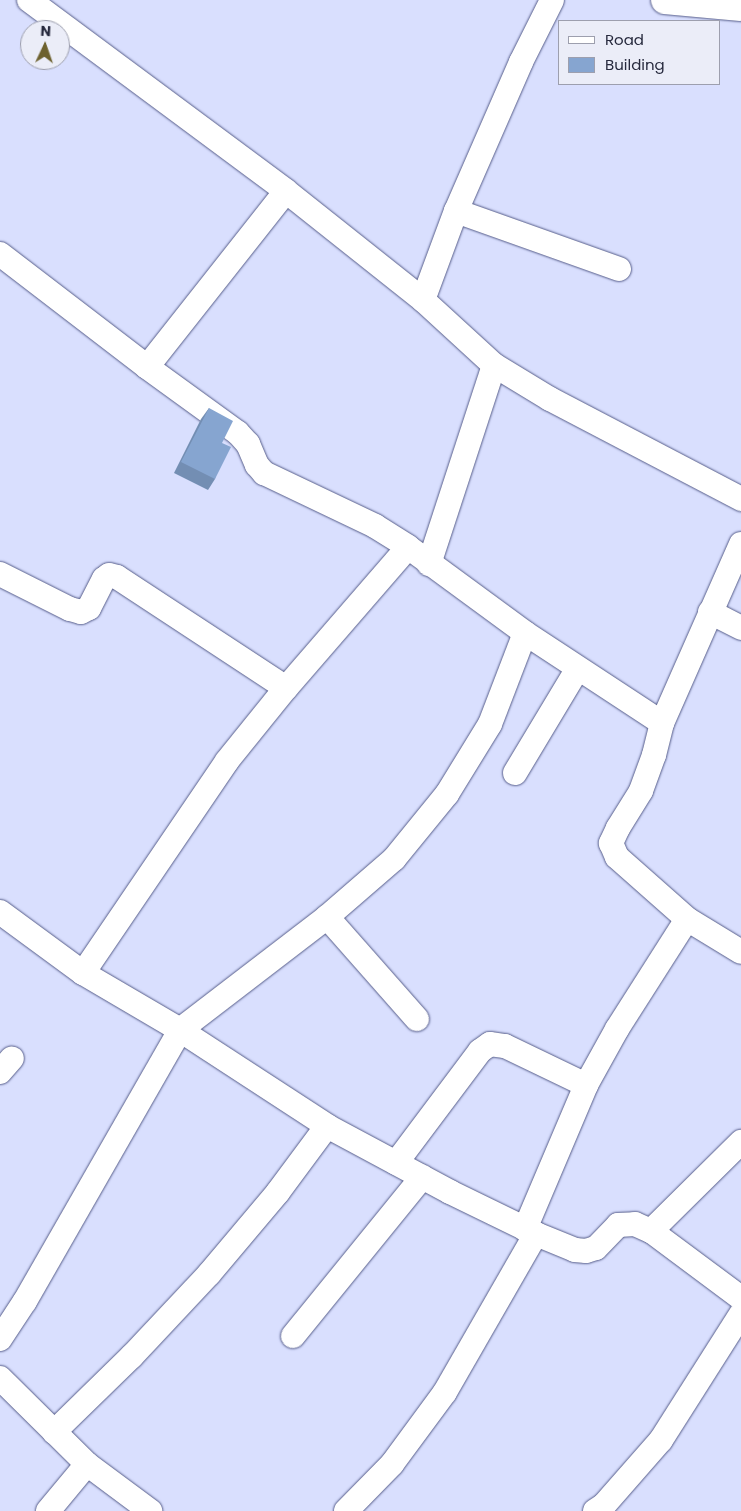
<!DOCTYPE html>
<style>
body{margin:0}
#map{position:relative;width:741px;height:1511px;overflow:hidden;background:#d9dffe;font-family:Poppins,sans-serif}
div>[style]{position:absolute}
.roads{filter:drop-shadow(0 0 1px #565d8a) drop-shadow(0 0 1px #565d8a)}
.minor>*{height:24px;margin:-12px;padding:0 12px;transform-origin:12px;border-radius:12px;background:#fff}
.tertiary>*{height:28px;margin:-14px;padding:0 14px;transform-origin:14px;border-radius:14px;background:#fff}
.wall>*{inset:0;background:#738eb3}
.building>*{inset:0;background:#86a5d0}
span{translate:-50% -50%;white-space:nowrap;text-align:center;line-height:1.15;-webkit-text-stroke:4.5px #ebedf8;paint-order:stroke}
.legend{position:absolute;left:558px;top:20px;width:162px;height:65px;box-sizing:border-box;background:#ebedf8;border:1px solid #9d9fae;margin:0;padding:6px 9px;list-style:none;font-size:15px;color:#272a3e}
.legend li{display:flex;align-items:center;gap:10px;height:25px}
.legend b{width:25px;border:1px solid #9d9fae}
.north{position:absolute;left:20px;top:20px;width:50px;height:50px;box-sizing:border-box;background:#ebedf8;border:1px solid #9d9fae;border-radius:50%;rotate:3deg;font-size:14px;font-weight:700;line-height:20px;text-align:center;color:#272a3e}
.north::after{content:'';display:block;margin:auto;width:18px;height:22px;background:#6d612e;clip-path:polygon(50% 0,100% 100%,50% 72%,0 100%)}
</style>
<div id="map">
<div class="roads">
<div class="minor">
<i style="left:29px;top:0;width:320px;rotate:36.6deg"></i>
<i style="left:286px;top:191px;width:175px;rotate:38.5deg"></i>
<i style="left:423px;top:300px;width:96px;rotate:42.5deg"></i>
<i style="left:494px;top:365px;width:66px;rotate:31.3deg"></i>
<i style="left:550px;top:399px;width:216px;rotate:27.6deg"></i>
<i style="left:456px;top:211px;width:173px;rotate:19.6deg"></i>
<i style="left:0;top:254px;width:185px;rotate:37.5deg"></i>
<i style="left:147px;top:367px;width:224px;rotate:-51.7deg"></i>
<i style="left:423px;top:300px;width:95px;rotate:-69.7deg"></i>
<i style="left:456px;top:211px;width:163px;rotate:-66.4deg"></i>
<i style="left:521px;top:62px;width:69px;rotate:-63.4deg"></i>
<i style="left:147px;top:367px;width:112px;rotate:36deg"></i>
<i style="left:238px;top:433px;width:15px;rotate:48deg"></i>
<i style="left:248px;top:444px;width:23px;rotate:67deg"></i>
<i style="left:257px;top:465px;width:11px;rotate:49deg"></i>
<i style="left:264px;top:473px;width:123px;rotate:25.5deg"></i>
<i style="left:375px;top:526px;width:39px;rotate:32deg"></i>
<i style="left:408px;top:547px;width:145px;rotate:36.3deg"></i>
<i style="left:525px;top:633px;width:164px;rotate:33.3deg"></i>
<i style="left:741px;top:544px;width:196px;rotate:113.8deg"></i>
<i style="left:662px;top:723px;width:33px;rotate:104deg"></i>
<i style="left:654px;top:755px;width:38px;rotate:110deg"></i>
<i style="left:641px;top:791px;width:44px;rotate:121.9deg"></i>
<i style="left:618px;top:828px;width:17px;rotate:115deg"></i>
<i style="left:611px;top:843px;width:15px;rotate:67deg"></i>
<i style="left:617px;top:857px;width:94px;rotate:41.5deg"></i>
<i style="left:687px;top:919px;width:63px;rotate:31.4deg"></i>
<i style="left:429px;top:564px;width:209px;rotate:-71.9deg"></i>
<i style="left:0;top:574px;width:78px;rotate:26.6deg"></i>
<i style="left:70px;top:609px;width:11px;rotate:15deg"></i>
<i style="left:81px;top:612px;width:9px;rotate:-27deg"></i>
<i style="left:89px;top:608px;width:33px;rotate:-63deg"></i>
<i style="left:104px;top:579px;width:6px;rotate:-39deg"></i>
<i style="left:109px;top:575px;width:8px;rotate:14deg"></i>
<i style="left:117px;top:577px;width:202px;rotate:33.3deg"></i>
<i style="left:710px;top:612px;width:35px;rotate:27deg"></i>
<i style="left:515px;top:773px;width:122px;rotate:-59deg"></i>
<i style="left:0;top:912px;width:103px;rotate:36.3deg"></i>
<i style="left:83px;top:973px;width:113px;rotate:30.4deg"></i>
<i style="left:180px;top:1030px;width:176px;rotate:33.1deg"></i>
<i style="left:327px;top:1126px;width:140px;rotate:28.2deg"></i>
<i style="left:450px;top:1192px;width:96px;rotate:26deg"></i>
<i style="left:536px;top:1234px;width:42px;rotate:22.3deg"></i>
<i style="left:575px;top:1250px;width:11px;rotate:5deg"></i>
<i style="left:586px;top:1251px;width:10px;rotate:-17deg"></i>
<i style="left:596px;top:1248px;width:32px;rotate:-46deg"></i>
<i style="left:618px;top:1225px;width:17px;rotate:-3deg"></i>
<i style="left:635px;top:1224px;width:17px;rotate:24deg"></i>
<i style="left:651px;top:1231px;width:112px;rotate:36.7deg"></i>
<i style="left:327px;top:917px;width:136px;rotate:48.6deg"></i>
<i style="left:83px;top:973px;width:256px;rotate:-55.8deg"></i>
<i style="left:227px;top:761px;width:94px;rotate:-51.1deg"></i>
<i style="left:286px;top:688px;width:186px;rotate:-49.1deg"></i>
<i style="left:0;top:1072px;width:18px;rotate:-49deg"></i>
<i style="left:396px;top:1163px;width:140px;rotate:-53.1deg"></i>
<i style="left:480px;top:1051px;width:12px;rotate:-35deg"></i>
<i style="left:490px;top:1044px;width:15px;rotate:8deg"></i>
<i style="left:505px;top:1046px;width:90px;rotate:25.7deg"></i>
<i style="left:525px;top:1229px;width:156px;rotate:-67deg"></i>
<i style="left:586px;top:1085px;width:64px;rotate:-61deg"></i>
<i style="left:617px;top:1029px;width:130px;rotate:-57.5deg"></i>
<i style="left:651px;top:1231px;width:127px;rotate:-44.7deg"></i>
<i style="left:293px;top:1336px;width:205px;rotate:-50.9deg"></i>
<i style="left:0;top:1339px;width:45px;rotate:-56.7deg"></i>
<i style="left:25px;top:1301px;width:312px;rotate:-60.2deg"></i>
<i style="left:180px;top:1030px;width:185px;rotate:-37.5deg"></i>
<i style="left:327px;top:917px;width:89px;rotate:-40.9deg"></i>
<i style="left:394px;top:859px;width:84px;rotate:-50.8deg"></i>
<i style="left:447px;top:794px;width:82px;rotate:-58.4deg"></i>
<i style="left:490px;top:724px;width:97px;rotate:-69deg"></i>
<i style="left:0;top:1378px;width:122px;rotate:44.7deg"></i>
<i style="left:87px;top:1464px;width:79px;rotate:36.7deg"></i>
<i style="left:54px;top:1432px;width:109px;rotate:-44.3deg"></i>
<i style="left:132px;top:1356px;width:112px;rotate:-46.8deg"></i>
<i style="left:209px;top:1274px;width:107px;rotate:-49.9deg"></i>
<i style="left:278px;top:1192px;width:82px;rotate:-53.4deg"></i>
<i style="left:48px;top:1511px;width:61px;rotate:-50.3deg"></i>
<i style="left:346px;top:1511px;width:66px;rotate:-45.6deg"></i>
<i style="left:392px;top:1464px;width:89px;rotate:-53.6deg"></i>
<i style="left:445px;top:1392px;width:182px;rotate:-60.1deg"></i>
<i style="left:595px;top:1511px;width:11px;rotate:-34deg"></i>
<i style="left:604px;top:1505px;width:86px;rotate:-48.8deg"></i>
<i style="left:661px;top:1440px;width:149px;rotate:-57.6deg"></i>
</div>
<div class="tertiary">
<i style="left:665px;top:0;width:76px;rotate:5.3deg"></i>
</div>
</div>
<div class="wall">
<i style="clip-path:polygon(209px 408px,222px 443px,215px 479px,208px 490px,174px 473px,201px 419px)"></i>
</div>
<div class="building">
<i style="clip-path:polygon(209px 408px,233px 421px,222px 443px,231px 447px,215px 479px,181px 462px)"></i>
</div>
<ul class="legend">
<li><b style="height:6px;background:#fff"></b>Road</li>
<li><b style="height:14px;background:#86a5d0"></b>Building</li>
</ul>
<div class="north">N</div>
</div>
